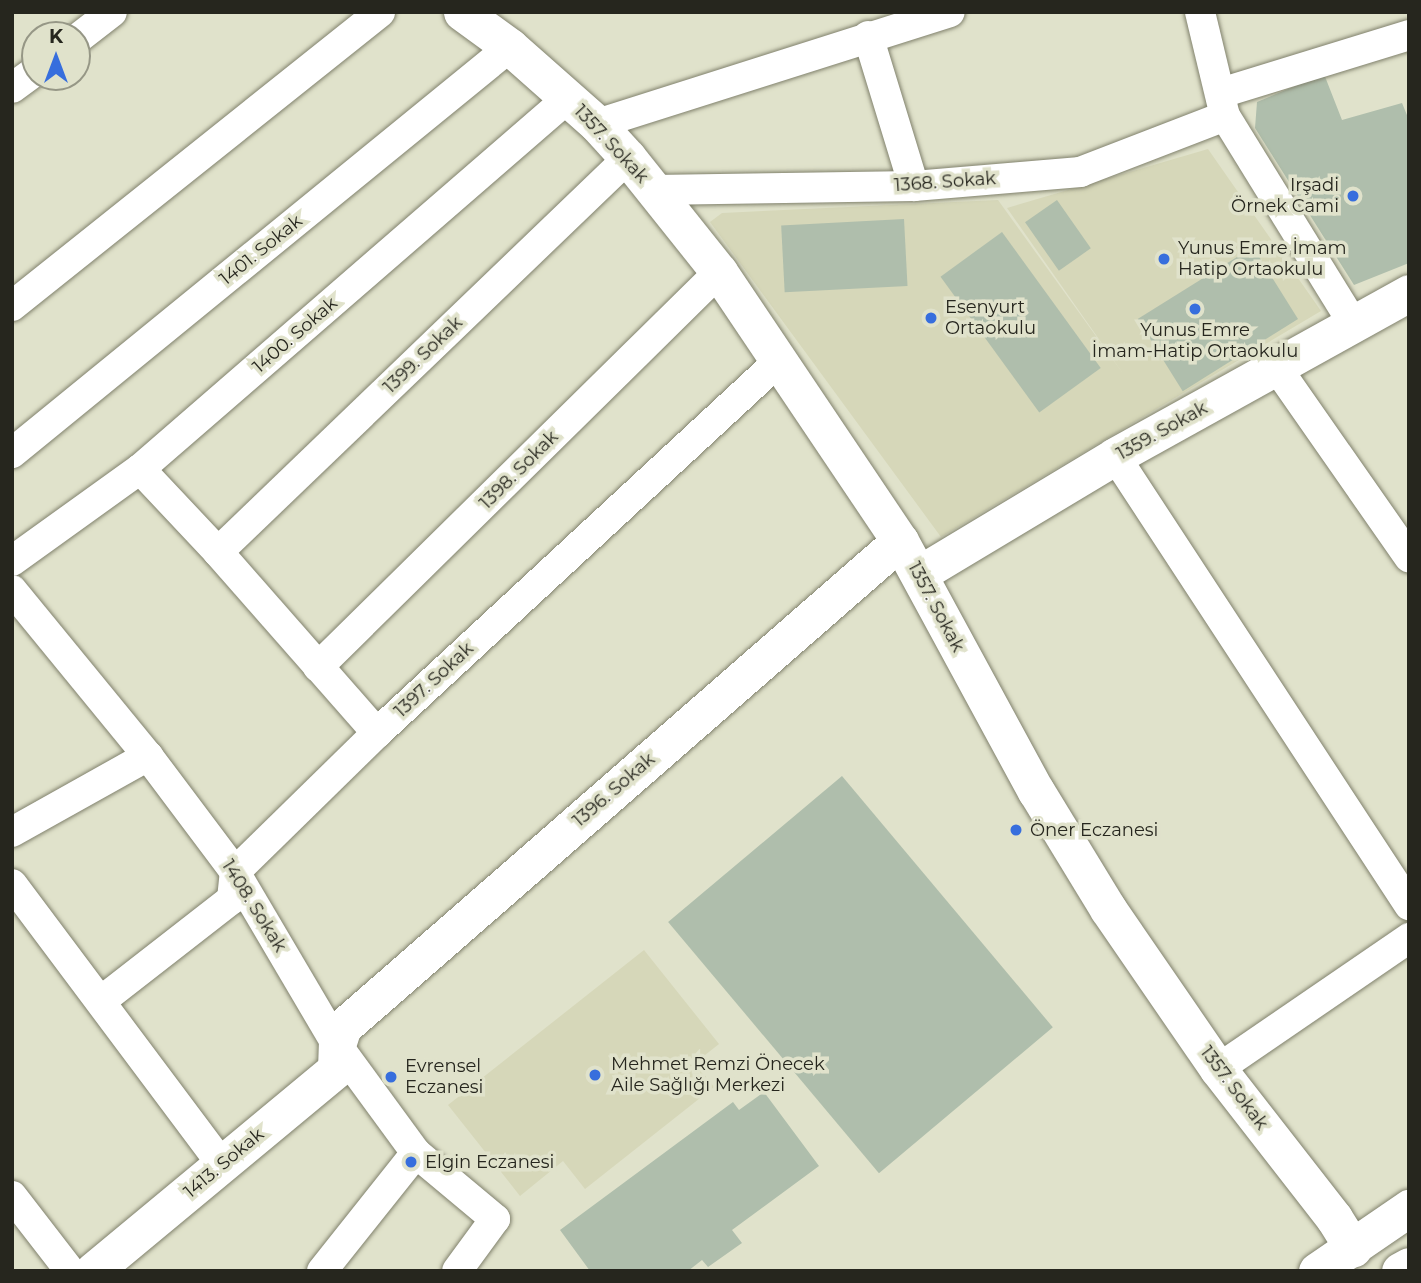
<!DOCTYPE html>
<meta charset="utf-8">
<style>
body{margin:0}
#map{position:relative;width:1421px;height:1283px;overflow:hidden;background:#e0e2cb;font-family:Montserrat,sans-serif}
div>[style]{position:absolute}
.built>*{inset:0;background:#d6d7b9}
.building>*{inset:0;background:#afbeac;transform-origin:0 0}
.roads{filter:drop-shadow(0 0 2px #80816c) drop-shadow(0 0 2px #80816c)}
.minor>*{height:30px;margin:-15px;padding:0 15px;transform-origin:15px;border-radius:15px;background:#fff}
.tertiary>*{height:37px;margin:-18.5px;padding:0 18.5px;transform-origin:18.5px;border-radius:18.5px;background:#fff}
.dots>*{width:19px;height:19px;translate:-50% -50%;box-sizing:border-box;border:4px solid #e0e2cb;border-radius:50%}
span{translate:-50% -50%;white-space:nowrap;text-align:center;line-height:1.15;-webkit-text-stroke:7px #e0e2cb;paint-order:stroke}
.street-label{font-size:18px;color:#26261e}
.poi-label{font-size:18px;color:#26261e}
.right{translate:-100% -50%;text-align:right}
.left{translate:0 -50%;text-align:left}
.frame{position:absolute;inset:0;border:14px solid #26261e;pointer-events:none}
.north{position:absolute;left:21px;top:21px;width:70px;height:70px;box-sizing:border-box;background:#e0e2cb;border:2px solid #969786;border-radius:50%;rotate:0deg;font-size:19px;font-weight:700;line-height:28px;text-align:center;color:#26261e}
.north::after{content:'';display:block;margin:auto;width:24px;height:32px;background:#376edd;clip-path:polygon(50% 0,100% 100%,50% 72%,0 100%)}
</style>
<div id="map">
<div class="built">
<i style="clip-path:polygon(1208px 149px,1321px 311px,941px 537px,710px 222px,722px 213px,998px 200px,1124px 375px,1007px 208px)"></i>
<i style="clip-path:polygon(644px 950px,719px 1044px,695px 1063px,714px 1087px,585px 1189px,563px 1161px,520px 1196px,448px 1105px)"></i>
</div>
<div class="building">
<i style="clip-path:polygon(1324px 74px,1342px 120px,1402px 103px,1409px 120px,1409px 263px,1354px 285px,1255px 128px,1257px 102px)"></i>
<i style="left:1057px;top:200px;width:59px;height:39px;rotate:55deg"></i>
<i style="left:904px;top:219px;width:67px;height:123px;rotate:87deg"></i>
<i style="left:1002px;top:232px;width:168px;height:76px;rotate:54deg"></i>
<i style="left:1253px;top:247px;width:85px;height:136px;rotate:58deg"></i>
<i style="left:842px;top:776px;width:328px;height:227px;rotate:50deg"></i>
<i style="clip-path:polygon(764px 1092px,819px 1166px,732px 1230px,742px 1243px,708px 1267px,702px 1260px,688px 1271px,590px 1271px,560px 1230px,733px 1102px,739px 1110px)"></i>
</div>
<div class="roads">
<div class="minor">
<i style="left:1200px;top:12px;width:107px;rotate:76.5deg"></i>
<i style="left:1225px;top:116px;width:243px;rotate:58.3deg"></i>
<i style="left:868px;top:36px;width:157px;rotate:73deg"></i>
<i style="left:77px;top:39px;width:44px;rotate:-37.6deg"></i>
<i style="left:12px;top:88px;width:29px;rotate:-36deg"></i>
<i style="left:1221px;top:93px;width:197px;rotate:-17.1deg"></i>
<i style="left:597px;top:124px;width:370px;rotate:-17.6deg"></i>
<i style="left:654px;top:190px;width:260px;rotate:-0.9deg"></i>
<i style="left:914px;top:186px;width:167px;rotate:-4.8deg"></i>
<i style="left:1080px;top:172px;width:155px;rotate:-21.1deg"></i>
<i style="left:12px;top:306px;width:471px;rotate:-38.6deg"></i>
<i style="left:1277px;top:368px;width:231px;rotate:55.1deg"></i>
<i style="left:12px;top:453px;width:643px;rotate:-39.19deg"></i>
<i style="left:1115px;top:456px;width:537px;rotate:56.78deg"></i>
<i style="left:140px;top:469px;width:114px;rotate:46.8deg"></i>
<i style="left:218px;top:552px;width:241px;rotate:48.7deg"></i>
<i style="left:218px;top:552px;width:569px;rotate:-43.86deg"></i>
<i style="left:12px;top:561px;width:158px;rotate:-35.7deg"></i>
<i style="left:140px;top:469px;width:566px;rotate:-40.92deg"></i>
<i style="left:12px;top:590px;width:215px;rotate:50.7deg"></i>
<i style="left:148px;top:756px;width:145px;rotate:53.1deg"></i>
<i style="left:235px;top:872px;width:201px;rotate:59.5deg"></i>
<i style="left:337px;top:1045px;width:134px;rotate:53.8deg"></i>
<i style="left:416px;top:1153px;width:103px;rotate:39.9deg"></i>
<i style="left:495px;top:1219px;width:64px;rotate:126.2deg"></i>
<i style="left:318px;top:667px;width:563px;rotate:-44.57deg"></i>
<i style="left:12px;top:832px;width:156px;rotate:-29.2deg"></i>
<i style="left:12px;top:884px;width:351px;rotate:53.2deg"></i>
<i style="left:101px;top:1001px;width:166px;rotate:-37.9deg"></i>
<i style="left:232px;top:899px;width:27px;rotate:-84deg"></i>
<i style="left:235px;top:872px;width:199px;rotate:-44.4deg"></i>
<i style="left:377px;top:733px;width:549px;rotate:-42.79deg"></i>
<i style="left:1218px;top:1069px;width:232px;rotate:-34.4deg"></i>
<i style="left:12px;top:1196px;width:95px;rotate:52.3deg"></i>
<i style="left:322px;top:1271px;width:151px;rotate:-51.5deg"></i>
</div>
<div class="tertiary">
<i style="left:462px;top:12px;width:59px;rotate:36.1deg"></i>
<i style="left:510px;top:47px;width:116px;rotate:41.5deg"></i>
<i style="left:597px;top:124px;width:46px;rotate:47.6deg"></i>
<i style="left:628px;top:158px;width:146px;rotate:51.4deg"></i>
<i style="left:719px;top:272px;width:324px;rotate:56.1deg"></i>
<i style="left:900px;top:541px;width:285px;rotate:61.5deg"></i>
<i style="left:1036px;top:791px;width:138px;rotate:58.6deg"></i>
<i style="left:1108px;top:909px;width:194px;rotate:55.5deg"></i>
<i style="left:1218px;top:1069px;width:189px;rotate:52.1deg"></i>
<i style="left:1334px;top:1218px;width:36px;rotate:58deg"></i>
<i style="left:919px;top:574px;width:229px;rotate:-31deg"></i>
<i style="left:1115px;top:456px;width:336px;rotate:-29deg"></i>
<i style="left:93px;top:1271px;width:316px;rotate:-39.7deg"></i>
<i style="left:336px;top:1069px;width:24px;rotate:-88deg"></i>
<i style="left:337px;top:1045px;width:19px;rotate:-72deg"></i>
<i style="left:343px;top:1027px;width:739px;rotate:-41.11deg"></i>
<i style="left:1317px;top:1271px;width:112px;rotate:-34.4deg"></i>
<i style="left:1400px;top:1271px;width:10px;rotate:-29deg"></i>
</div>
</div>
<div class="dots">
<i style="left:1353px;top:196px;background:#376edd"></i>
<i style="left:1164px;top:259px;background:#376edd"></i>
<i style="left:1195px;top:309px;background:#376edd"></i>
<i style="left:931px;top:318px;background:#376edd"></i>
<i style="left:1016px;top:830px;background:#376edd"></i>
<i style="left:595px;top:1075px;background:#376edd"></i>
<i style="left:391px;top:1077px;background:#376edd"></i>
<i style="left:411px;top:1162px;background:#376edd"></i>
</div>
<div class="street-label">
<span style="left:611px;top:144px;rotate:47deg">1357. Sokak</span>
<span style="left:945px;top:182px;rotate:-4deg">1368. Sokak</span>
<span style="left:261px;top:250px;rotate:-39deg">1401. Sokak</span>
<span style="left:295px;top:335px;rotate:-41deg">1400. Sokak</span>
<span style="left:423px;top:355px;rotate:-44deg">1399. Sokak</span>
<span style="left:1162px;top:431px;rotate:-29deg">1359. Sokak</span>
<span style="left:519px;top:470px;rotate:-45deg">1398. Sokak</span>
<span style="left:936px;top:607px;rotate:62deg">1357. Sokak</span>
<span style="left:434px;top:680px;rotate:-43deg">1397. Sokak</span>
<span style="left:614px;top:790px;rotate:-41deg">1396. Sokak</span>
<span style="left:254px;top:906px;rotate:58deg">1408. Sokak</span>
<span style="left:1234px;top:1088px;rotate:53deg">1357. Sokak</span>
<span style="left:224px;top:1163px;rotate:-40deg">1413. Sokak</span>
</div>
<div class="poi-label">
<span class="right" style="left:1339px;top:196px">Irşadi<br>Örnek Cami</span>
<span class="left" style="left:1178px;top:259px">Yunus Emre İmam<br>Hatip Ortaokulu</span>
<span class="left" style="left:945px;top:318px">Esenyurt<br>Ortaokulu</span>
<span style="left:1195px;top:341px">Yunus Emre<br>İmam-Hatip Ortaokulu</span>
<span class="left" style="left:1030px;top:830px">Öner Eczanesi</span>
<span class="left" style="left:611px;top:1075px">Mehmet Remzi Önecek<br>Aile Sağlığı Merkezi</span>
<span class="left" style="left:405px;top:1077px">Evrensel<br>Eczanesi</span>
<span class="left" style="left:425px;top:1162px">Elgin Eczanesi</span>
</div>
<div class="frame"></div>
<div class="north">K</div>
</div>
